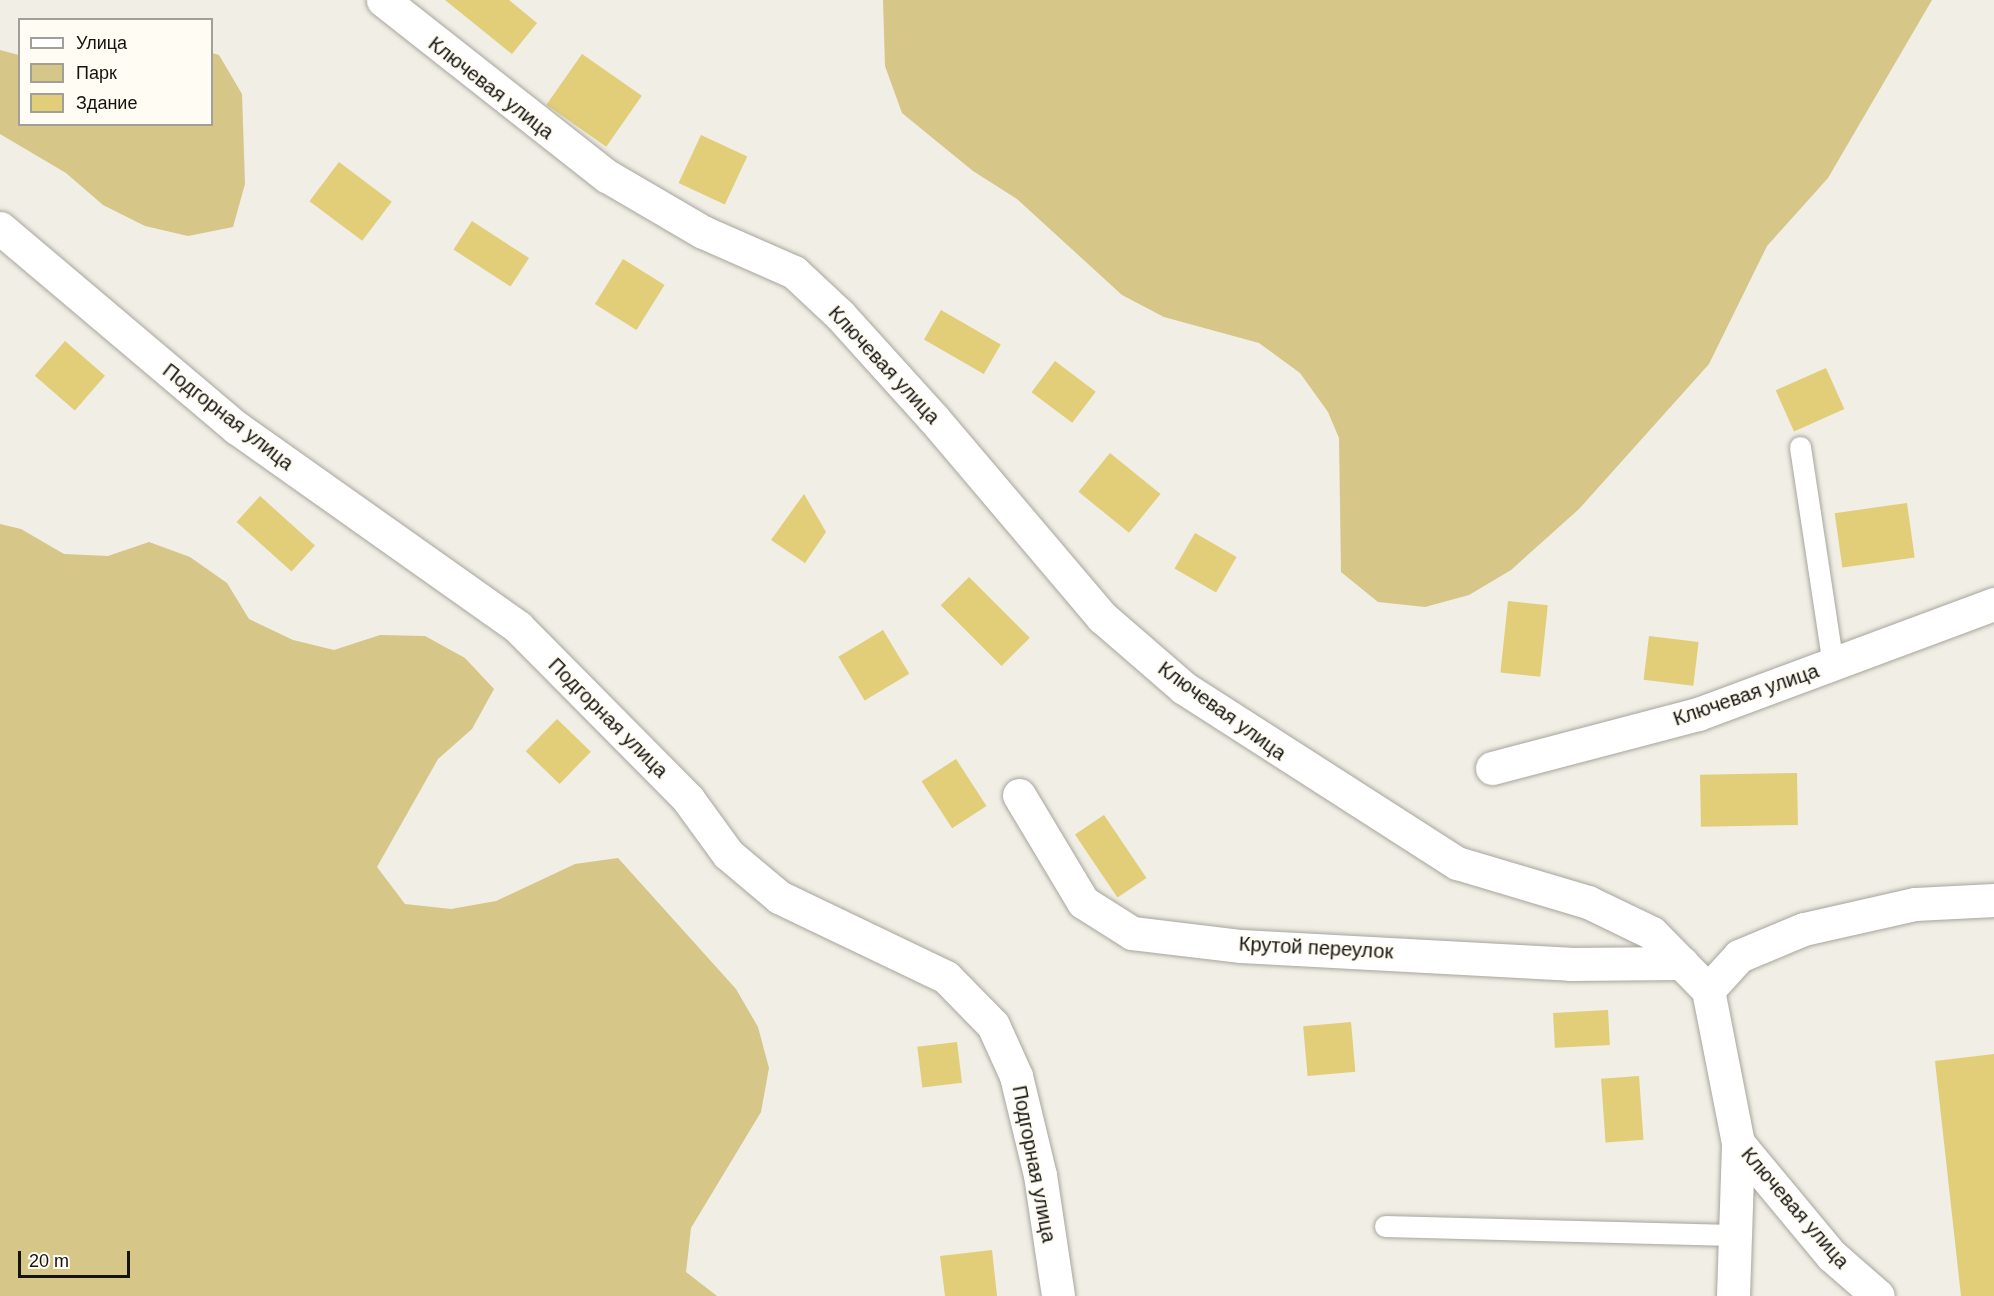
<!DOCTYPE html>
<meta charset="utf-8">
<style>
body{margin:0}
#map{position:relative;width:1994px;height:1296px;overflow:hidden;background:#f0eee5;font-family:Helvetica,sans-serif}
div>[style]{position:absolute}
.green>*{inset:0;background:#d6c687}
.building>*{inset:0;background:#e2cd78;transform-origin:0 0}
.roads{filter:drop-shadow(0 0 2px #a7a59c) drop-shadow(0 0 2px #a7a59c)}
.service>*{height:21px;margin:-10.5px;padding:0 10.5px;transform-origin:10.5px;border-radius:10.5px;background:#fff}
.minor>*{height:33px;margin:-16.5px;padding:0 16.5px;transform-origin:16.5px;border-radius:16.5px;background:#fff}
span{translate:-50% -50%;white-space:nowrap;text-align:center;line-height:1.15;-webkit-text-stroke:4.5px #fefcf3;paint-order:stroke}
.street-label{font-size:20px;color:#141310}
.legend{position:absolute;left:18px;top:18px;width:195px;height:108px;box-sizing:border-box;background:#fefcf3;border:2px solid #a09f98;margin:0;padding:8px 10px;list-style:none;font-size:18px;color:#141310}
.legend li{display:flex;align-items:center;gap:12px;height:30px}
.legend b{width:30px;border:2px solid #a09f98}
.scale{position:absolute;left:18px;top:1251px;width:112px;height:27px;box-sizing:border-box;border:3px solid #141310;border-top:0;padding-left:8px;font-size:18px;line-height:21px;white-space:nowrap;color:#141310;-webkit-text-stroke:4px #fefcf3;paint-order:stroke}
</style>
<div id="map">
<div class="green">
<i style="clip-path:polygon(883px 0,1932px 0,1828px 178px,1767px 246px,1709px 364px,1579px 509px,1511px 570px,1469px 595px,1425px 607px,1378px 602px,1341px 572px,1339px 438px,1328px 412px,1300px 373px,1259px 343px,1164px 317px,1122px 295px,1017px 199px,973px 171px,902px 113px,885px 66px)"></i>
<i style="clip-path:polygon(0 50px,19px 55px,20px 124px,212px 124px,212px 53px,219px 55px,242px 94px,245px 184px,233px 227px,188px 236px,145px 226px,103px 205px,66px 173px,0 134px)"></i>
<i style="clip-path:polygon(0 524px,21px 529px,64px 554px,108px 556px,149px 542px,190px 557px,227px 583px,249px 619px,293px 640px,334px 650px,380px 635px,425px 636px,465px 658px,494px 689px,472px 729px,438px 759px,377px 867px,405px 904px,451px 909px,496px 901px,575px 864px,618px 858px,736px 989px,758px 1027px,769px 1068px,761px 1112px,691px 1228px,686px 1272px,717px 1296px,0 1296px)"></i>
</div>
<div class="building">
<i style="clip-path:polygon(445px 0,509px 0,537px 23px,512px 54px)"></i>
<i style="left:582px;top:54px;width:73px;height:62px;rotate:35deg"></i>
<i style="left:701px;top:135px;width:51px;height:53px;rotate:25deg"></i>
<i style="left:339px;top:162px;width:66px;height:49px;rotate:37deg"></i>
<i style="left:472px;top:221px;width:68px;height:34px;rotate:33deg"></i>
<i style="left:623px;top:259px;width:49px;height:53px;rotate:32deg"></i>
<i style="left:941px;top:310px;width:69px;height:34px;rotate:30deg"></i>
<i style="left:65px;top:341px;width:53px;height:46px;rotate:41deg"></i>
<i style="left:1055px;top:361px;width:51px;height:39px;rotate:37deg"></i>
<i style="left:1826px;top:368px;width:45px;height:55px;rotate:66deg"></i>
<i style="left:1110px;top:453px;width:65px;height:50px;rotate:39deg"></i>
<i style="clip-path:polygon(804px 494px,826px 532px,805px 563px,771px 540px)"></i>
<i style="left:260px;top:496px;width:74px;height:35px;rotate:42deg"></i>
<i style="left:1907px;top:503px;width:55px;height:73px;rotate:82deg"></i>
<i style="left:1195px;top:533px;width:48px;height:41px;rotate:30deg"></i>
<i style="left:969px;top:577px;width:86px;height:40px;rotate:45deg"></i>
<i style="left:1508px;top:601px;width:40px;height:72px;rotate:6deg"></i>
<i style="left:883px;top:630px;width:51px;height:52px;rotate:59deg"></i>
<i style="left:1649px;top:636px;width:50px;height:44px;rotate:7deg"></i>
<i style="left:557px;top:719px;width:47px;height:45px;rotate:44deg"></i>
<i style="left:956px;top:759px;width:56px;height:41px;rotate:57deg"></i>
<i style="left:1797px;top:773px;width:52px;height:97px;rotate:89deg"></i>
<i style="left:1104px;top:815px;width:76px;height:35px;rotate:56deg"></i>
<i style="left:1608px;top:1010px;width:35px;height:55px;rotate:87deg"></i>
<i style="left:1351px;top:1022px;width:50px;height:48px;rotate:85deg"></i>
<i style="left:957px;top:1042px;width:41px;height:40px;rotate:83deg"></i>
<i style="clip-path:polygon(1994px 1054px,1994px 1296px,1961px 1296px,1935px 1061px)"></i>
<i style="left:1639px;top:1076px;width:64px;height:38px;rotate:86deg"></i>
<i style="clip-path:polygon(992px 1250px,997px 1296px,945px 1296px,940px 1256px)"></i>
</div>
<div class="roads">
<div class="service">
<i style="left:1800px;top:447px;width:220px;rotate:81.4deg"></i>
<i style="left:1385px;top:1226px;width:347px;rotate:1.5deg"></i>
</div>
<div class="minor">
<i style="left:383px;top:0;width:285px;rotate:38.2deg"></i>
<i style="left:607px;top:176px;width:111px;rotate:30.3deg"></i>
<i style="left:703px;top:232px;width:99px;rotate:23.7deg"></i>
<i style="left:794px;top:272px;width:63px;rotate:43.1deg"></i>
<i style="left:840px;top:315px;width:140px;rotate:47.9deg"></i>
<i style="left:934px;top:419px;width:260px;rotate:49.7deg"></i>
<i style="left:1102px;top:617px;width:108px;rotate:40.9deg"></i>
<i style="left:1184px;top:688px;width:324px;rotate:32.7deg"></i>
<i style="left:1457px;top:863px;width:137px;rotate:16.6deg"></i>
<i style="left:1588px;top:902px;width:71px;rotate:25.8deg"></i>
<i style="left:1652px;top:933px;width:80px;rotate:45.5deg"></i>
<i style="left:1708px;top:990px;width:156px;rotate:78.9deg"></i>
<i style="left:1738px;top:1143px;width:146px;rotate:50.3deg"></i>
<i style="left:1831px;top:1255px;width:62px;rotate:41.1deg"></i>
<i style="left:0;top:228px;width:310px;rotate:40.2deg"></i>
<i style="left:237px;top:428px;width:344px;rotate:35.3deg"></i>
<i style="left:518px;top:627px;width:242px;rotate:45.3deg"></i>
<i style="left:688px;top:799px;width:68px;rotate:54deg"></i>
<i style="left:728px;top:854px;width:67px;rotate:40.1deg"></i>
<i style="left:779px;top:897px;width:185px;rotate:25.6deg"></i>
<i style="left:946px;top:977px;width:67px;rotate:45.6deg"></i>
<i style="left:993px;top:1025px;width:56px;rotate:65.7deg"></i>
<i style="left:1016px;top:1076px;width:102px;rotate:76.4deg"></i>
<i style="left:1040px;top:1175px;width:122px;rotate:81.5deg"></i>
<i style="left:1492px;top:768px;width:213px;rotate:-14.7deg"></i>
<i style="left:1698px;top:714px;width:316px;rotate:-20.4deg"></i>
<i style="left:1019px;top:795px;width:125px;rotate:59.1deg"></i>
<i style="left:1083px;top:902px;width:58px;rotate:32.3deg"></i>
<i style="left:1132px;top:933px;width:110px;rotate:6.8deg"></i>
<i style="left:1241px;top:946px;width:329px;rotate:3.1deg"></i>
<i style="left:1570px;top:964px;width:112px;rotate:-0.5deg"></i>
<i style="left:1708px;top:990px;width:46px;rotate:-47.6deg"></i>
<i style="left:1739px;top:956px;width:70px;rotate:-22.6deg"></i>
<i style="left:1804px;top:929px;width:114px;rotate:-12.7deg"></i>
<i style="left:1915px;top:904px;width:79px;rotate:-2.9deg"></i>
<i style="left:1733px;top:1296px;width:153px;rotate:-88.1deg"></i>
</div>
</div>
<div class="street-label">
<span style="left:491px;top:88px;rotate:38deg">Ключевая улица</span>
<span style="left:884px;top:365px;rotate:47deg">Ключевая улица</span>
<span style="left:228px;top:417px;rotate:38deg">Подгорная улица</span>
<span style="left:1746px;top:695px;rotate:-19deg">Ключевая улица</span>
<span style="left:1222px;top:711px;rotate:36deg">Ключевая улица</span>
<span style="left:608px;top:718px;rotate:45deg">Подгорная улица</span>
<span style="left:1316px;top:948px;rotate:3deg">Крутой переулок</span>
<span style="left:1034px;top:1164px;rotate:79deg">Подгорная улица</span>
<span style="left:1795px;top:1208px;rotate:49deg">Ключевая улица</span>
</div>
<ul class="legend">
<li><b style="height:8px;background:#fff"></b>Улица</li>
<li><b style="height:16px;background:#d6c687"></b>Парк</li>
<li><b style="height:16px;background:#e2cd78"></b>Здание</li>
</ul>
<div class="scale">20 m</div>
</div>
